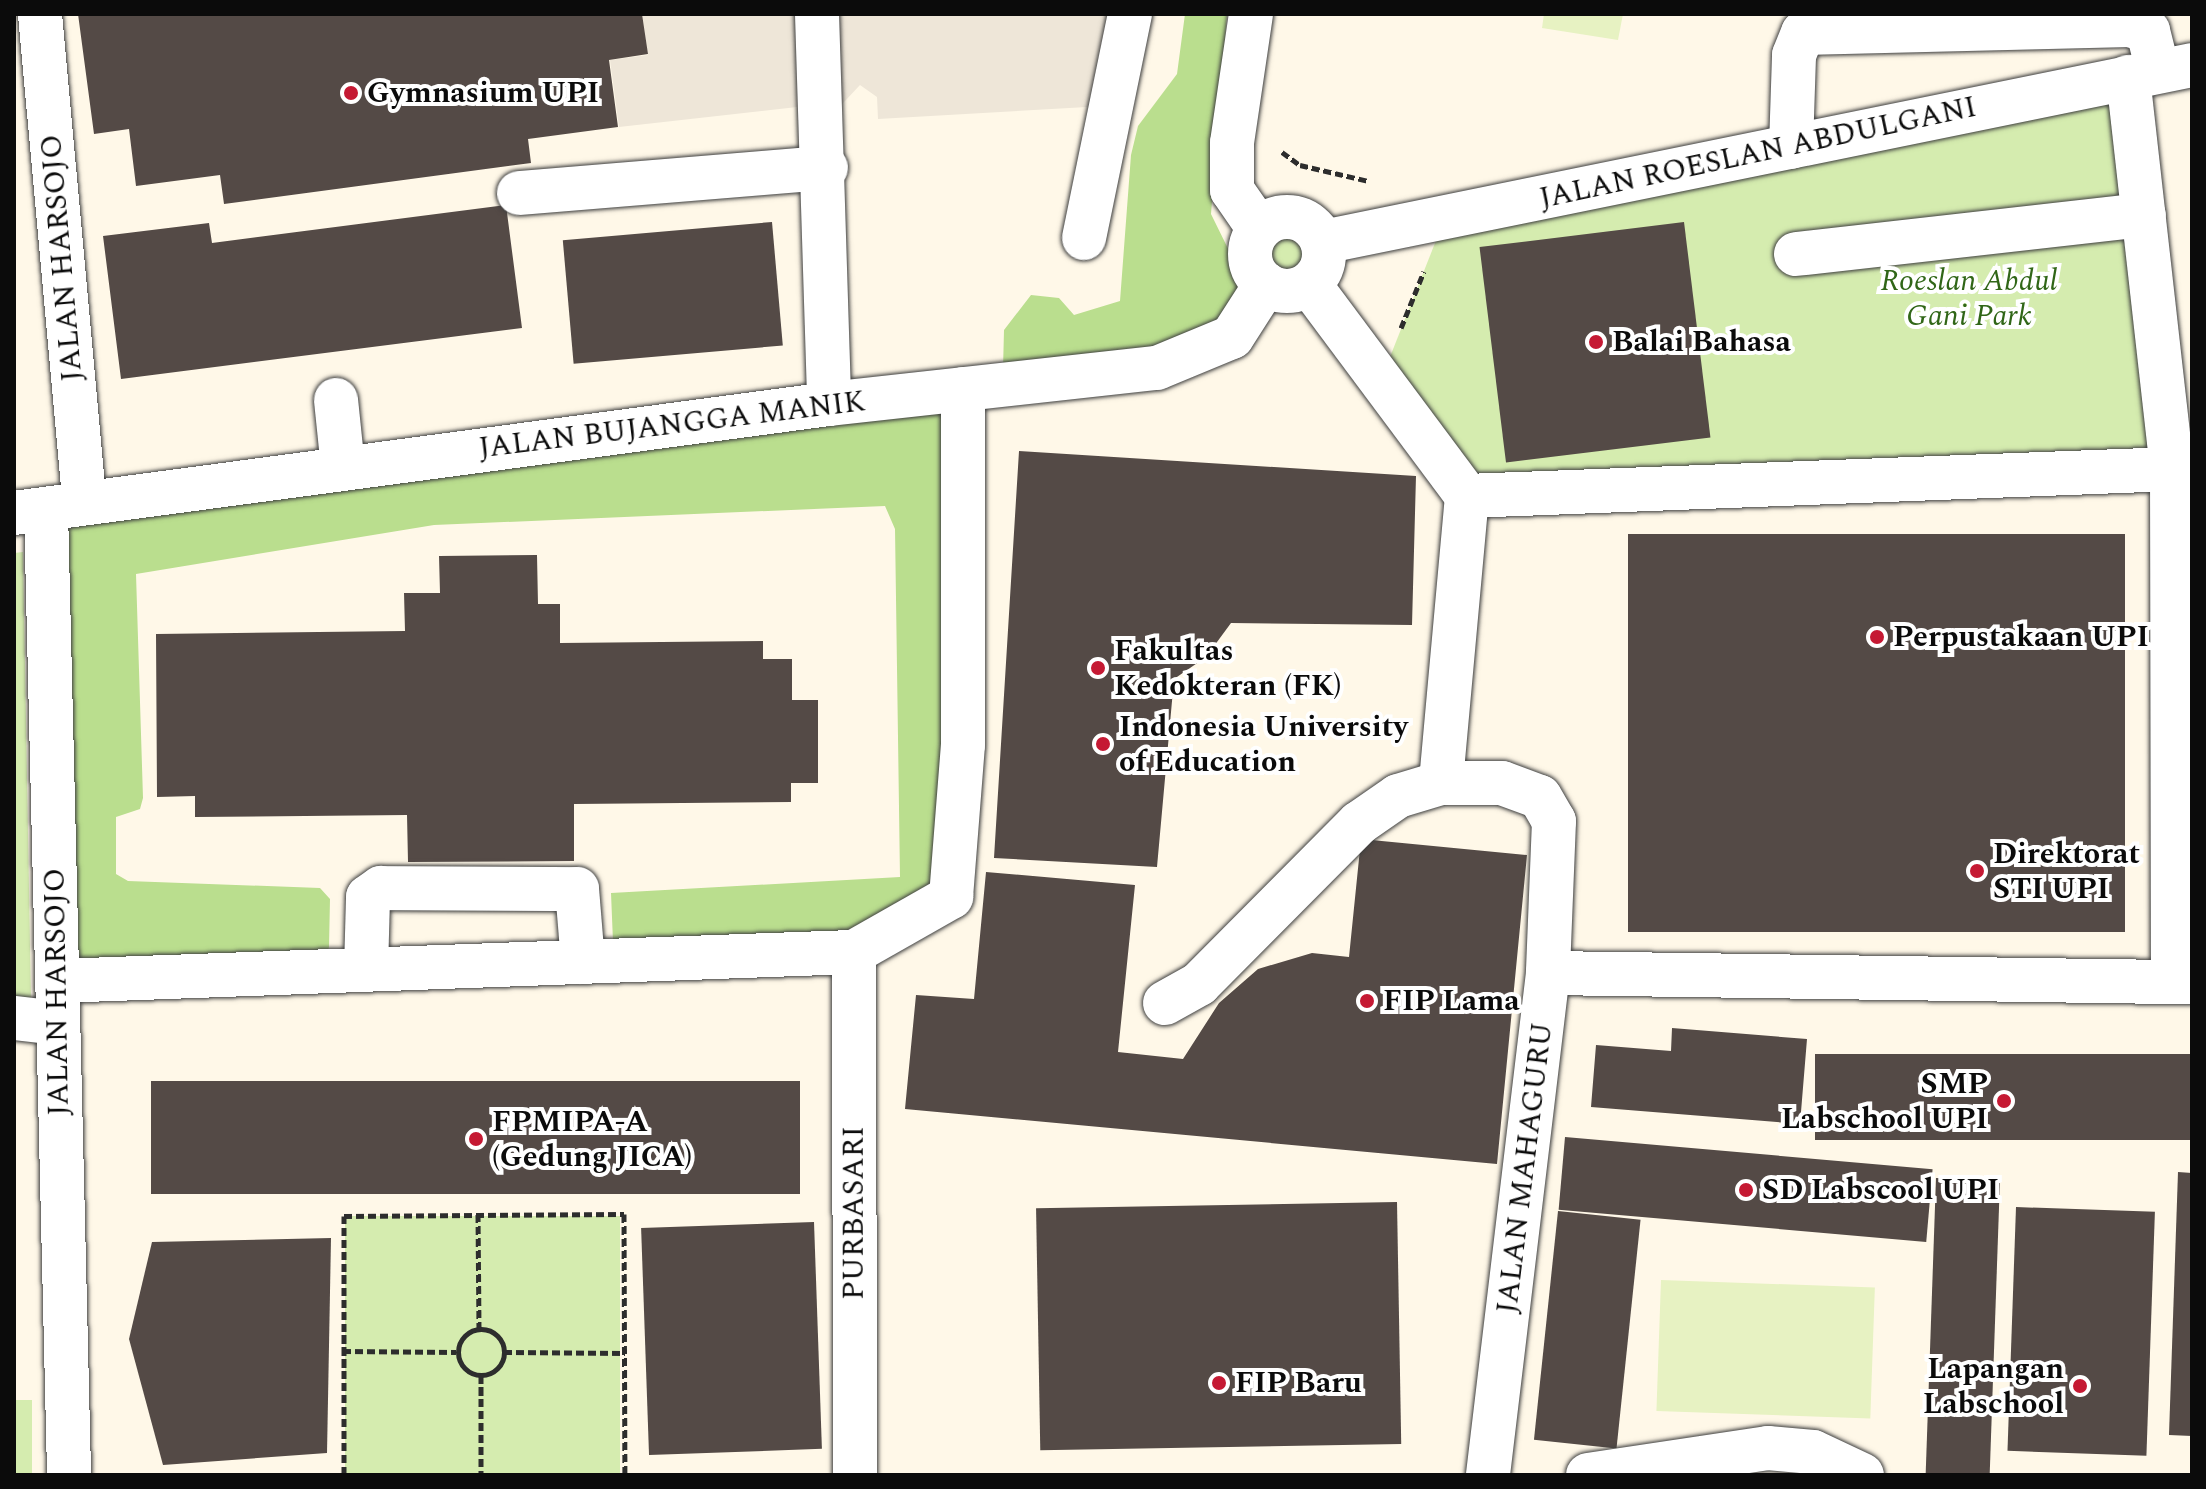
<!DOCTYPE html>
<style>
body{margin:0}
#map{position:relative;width:2206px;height:1489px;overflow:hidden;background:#fff8e8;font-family:Spectral,serif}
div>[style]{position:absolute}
.green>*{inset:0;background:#d5ecaf;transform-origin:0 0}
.round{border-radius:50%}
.forest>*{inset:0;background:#bade8e}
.pitch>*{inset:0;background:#e7f2c2;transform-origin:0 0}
.plaza>*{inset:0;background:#eee6d8}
.building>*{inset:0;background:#544a46;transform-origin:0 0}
.path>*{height:5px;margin-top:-2.5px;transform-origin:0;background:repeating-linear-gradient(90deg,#2d2d2d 0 8px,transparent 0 12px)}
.path>.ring{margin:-2.5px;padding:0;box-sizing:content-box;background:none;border:5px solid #2d2d2d;border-radius:50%}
.roads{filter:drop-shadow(0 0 2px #3e3e3e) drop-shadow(0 0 2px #3e3e3e)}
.minor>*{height:44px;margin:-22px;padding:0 22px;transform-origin:22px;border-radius:22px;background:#fff}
.minor>.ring{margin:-22px;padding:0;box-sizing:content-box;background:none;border:44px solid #fff;border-radius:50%}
.dots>*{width:22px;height:22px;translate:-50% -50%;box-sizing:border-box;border:4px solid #fff;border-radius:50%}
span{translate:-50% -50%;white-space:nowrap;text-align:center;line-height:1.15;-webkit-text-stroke:8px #fff;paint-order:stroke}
.poi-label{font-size:30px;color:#0b0b0b;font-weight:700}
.left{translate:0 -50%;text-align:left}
.right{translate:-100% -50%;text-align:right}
.street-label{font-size:30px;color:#0b0b0b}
.park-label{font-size:30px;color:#306617;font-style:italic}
.frame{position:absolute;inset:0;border:16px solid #0b0b0b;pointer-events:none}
</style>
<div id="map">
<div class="green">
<i style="clip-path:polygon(2131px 83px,2153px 464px,1469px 490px,1390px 357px,1437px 238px)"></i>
<i class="round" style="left:1257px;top:223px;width:60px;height:60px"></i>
<i style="clip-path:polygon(23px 552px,31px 1001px,14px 999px,14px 553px)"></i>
<i style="left:620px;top:1216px;width:259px;height:275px;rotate:90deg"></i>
<i style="left:14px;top:1400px;width:18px;height:75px"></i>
</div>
<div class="forest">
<i style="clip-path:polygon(1185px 14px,1227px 14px,1211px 214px,1240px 273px,1237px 301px,1192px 347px,1003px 369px,1004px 330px,1031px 295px,1059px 298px,1074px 315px,1120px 301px,1131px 155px,1138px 126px,1177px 74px)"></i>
<i style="clip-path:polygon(946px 404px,939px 882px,851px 940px,613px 942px,611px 893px,900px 877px,895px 529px,885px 506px,434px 525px,136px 574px,143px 798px,140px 809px,116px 817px,116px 874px,128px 881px,320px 888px,330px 899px,329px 947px,327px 954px,77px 964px,63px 530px,113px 517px)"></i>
</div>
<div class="pitch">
<i style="clip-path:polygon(1544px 14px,1623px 14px,1618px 40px,1542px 28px)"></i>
<i style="left:1661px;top:1280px;width:214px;height:131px;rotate:2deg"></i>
</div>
<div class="plaza">
<i style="clip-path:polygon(642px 14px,1123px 14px,1105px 106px,878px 119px,877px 97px,860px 85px,800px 149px,797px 107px,619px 127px,610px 60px,648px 55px)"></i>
</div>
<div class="building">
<i style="clip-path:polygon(78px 14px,642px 14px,648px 54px,609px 60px,618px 127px,528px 139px,531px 163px,224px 204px,220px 175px,136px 186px,129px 129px,94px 134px)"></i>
<i style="clip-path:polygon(506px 205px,522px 328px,121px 379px,103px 236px,209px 223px,212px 243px)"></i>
<i style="left:772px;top:222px;width:124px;height:210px;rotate:85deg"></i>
<i style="left:1684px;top:222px;width:217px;height:206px;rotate:83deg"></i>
<i style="clip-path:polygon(1019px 451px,1416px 476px,1412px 625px,1231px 623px,1206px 657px,1174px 679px,1157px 867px,994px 858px)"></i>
<i style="left:2125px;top:534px;width:398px;height:497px;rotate:90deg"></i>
<i style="clip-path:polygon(537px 555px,538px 604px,560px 604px,560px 643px,763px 641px,763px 659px,792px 659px,792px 700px,818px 700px,818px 783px,791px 783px,791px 802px,574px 804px,574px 861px,408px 862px,407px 815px,195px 817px,195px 796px,157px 797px,156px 634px,405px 631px,404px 593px,440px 593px,439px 556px)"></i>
<i style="clip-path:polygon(1361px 839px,1527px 855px,1497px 1164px,905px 1109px,916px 995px,974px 999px,986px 872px,1135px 885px,1118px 1052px,1183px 1059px,1219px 1003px,1258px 969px,1312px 953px,1349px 957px)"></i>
<i style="clip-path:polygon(1672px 1028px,1807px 1039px,1800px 1124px,1591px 1107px,1596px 1045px,1671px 1051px)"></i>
<i style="left:2192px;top:1054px;width:86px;height:377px;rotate:90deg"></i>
<i style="left:151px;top:1081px;width:649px;height:113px"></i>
<i style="left:1565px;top:1137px;width:369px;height:73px;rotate:5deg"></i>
<i style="clip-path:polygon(2178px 1172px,2192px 1173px,2192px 1436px,2169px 1435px)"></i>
<i style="left:1936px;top:1178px;width:64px;height:297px;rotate:2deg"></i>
<i style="left:1397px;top:1202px;width:242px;height:361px;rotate:89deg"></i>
<i style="left:2016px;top:1207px;width:139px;height:244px;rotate:2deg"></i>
<i style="left:1558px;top:1211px;width:83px;height:230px;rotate:6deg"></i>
<i style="left:814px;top:1222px;width:227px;height:173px;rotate:88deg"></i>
<i style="clip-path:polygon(331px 1238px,327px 1453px,163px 1465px,129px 1339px,152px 1242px)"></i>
</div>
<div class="path">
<i style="left:1282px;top:152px;width:22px;rotate:36deg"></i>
<i style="left:1300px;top:165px;width:71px;rotate:13.1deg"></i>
<i style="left:1401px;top:328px;width:61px;rotate:-68deg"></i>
<i style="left:478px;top:1214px;width:115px;rotate:89.5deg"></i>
<i class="ring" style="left:458px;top:1329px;width:41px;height:41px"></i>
<i style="left:343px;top:1351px;width:113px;rotate:0.5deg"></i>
<i style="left:504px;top:1352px;width:121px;rotate:0.5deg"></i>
<i style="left:481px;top:1375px;width:100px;rotate:90deg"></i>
<i style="left:344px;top:1475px;width:259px;rotate:-90deg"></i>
<i style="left:344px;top:1216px;width:280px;rotate:-0.4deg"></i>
<i style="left:624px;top:1214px;width:261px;rotate:89.8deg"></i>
</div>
<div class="roads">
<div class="minor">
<i style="left:40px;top:14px;width:490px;rotate:84.8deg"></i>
<i style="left:817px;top:14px;width:390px;rotate:88.2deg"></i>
<i style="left:1251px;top:14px;width:130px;rotate:98.4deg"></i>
<i style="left:1232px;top:143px;width:47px;rotate:90deg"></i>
<i style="left:1232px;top:190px;width:47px;rotate:55.3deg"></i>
<i style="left:2128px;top:77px;width:394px;rotate:83.6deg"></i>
<i style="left:2172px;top:469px;width:513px;rotate:89.89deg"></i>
<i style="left:2173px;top:982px;width:19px"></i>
<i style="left:1791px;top:147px;width:92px;rotate:-88.1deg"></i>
<i style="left:1794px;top:55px;width:24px;rotate:-68deg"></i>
<i style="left:1803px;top:33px;width:327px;rotate:-1.4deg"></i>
<i style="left:2130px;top:25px;width:19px;rotate:18deg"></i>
<i style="left:2148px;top:31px;width:41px;rotate:76deg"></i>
<i style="left:519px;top:193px;width:308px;rotate:-4.7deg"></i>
<i class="ring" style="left:1250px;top:217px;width:30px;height:30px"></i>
<i style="left:1084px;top:238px;width:229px;rotate:-78.4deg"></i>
<i style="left:1323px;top:242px;width:887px;rotate:-11.51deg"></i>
<i style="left:1796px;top:254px;width:350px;rotate:-6.4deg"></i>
<i style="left:1309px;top:284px;width:264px;rotate:53.3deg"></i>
<i style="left:1467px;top:496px;width:288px;rotate:95.2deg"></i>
<i style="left:1441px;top:783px;width:61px"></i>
<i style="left:1502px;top:783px;width:40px;rotate:20.2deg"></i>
<i style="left:1540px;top:797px;width:28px;rotate:60deg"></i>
<i style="left:1554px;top:821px;width:152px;rotate:92.3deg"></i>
<i style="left:1548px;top:973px;width:506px;rotate:96.82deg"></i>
<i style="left:336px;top:400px;width:68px;rotate:84.1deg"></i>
<i style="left:1467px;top:496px;width:706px;rotate:-2.19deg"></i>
<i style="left:46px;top:510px;width:965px;rotate:88.63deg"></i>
<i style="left:14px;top:513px;width:822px;rotate:-7.62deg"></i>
<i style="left:829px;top:404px;width:330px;rotate:-6.3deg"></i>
<i style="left:1157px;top:368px;width:81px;rotate:-22.5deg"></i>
<i style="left:1232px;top:337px;width:63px;rotate:-57.3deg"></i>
<i style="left:854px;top:952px;width:523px;rotate:89.89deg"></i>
<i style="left:366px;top:970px;width:73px;rotate:-88.4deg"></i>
<i style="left:368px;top:897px;width:16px;rotate:-35deg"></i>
<i style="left:381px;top:888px;width:196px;rotate:0.3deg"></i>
<i style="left:577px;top:889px;width:73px;rotate:85.3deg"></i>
<i style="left:1548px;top:973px;width:625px;rotate:0.83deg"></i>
<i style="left:58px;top:981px;width:797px;rotate:-2.09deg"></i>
<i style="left:854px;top:952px;width:112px;rotate:-29.6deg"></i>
<i style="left:951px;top:897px;width:152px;rotate:-85.5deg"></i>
<i style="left:963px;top:745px;width:356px;rotate:-90deg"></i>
<i style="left:1165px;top:1003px;width:39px;rotate:-29deg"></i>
<i style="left:1199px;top:984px;width:227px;rotate:-45.2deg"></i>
<i style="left:1359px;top:823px;width:47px;rotate:-34.7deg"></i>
<i style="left:1398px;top:796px;width:45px;rotate:-16.8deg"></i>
<i style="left:14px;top:1018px;width:43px;rotate:6.6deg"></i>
<i style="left:1588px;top:1475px;width:182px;rotate:-8.5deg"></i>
<i style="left:1768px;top:1448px;width:45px;rotate:5.1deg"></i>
<i style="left:1813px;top:1452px;width:54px;rotate:25.1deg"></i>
</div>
</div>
<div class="dots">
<i style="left:351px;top:93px;background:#c51933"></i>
<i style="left:1596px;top:342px;background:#c51933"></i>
<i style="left:1877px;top:637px;background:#c51933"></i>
<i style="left:1098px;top:668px;background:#c51933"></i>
<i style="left:1103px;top:744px;background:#c51933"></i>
<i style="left:1977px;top:871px;background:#c51933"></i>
<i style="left:1367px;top:1001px;background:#c51933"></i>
<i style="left:2004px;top:1101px;background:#c51933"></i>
<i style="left:476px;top:1139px;background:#c51933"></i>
<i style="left:1746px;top:1190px;background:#c51933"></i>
<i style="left:1219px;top:1383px;background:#c51933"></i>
<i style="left:2080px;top:1386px;background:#c51933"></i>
</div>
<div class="poi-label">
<span class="left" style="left:367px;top:93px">Gymnasium UPI</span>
<span class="left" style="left:1612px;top:342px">Balai Bahasa</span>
<span class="left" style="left:1893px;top:637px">Perpustakaan UPI</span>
<span class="left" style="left:1114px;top:668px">Fakultas<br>Kedokteran (FK)</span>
<span class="left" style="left:1119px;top:744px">Indonesia University<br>of Education</span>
<span class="left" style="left:1993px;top:871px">Direktorat<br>STI UPI</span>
<span class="left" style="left:1383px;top:1001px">FIP Lama</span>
<span class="right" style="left:1988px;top:1101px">SMP<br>Labschool UPI</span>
<span class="left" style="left:492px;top:1139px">FPMIPA-A<br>(Gedung JICA)</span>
<span class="left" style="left:1762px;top:1190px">SD Labscool UPI</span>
<span class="right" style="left:2064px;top:1386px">Lapangan<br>Labschool</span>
<span class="left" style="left:1235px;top:1383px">FIP Baru</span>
</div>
<div class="street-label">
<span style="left:1758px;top:153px;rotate:-12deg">JALAN ROESLAN ABDULGANI</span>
<span style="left:62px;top:258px;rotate:-95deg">JALAN HARSOJO</span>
<span style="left:672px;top:425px;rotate:-7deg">JALAN BUJANGGA MANIK</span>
<span style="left:57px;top:992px;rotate:-91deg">JALAN HARSOJO</span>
<span style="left:1525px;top:1168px;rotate:-83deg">JALAN MAHAGURU</span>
<span style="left:854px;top:1213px;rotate:-90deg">PURBASARI</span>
</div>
<div class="park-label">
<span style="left:1969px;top:298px">Roeslan Abdul<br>Gani Park</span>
</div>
<div class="frame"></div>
</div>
